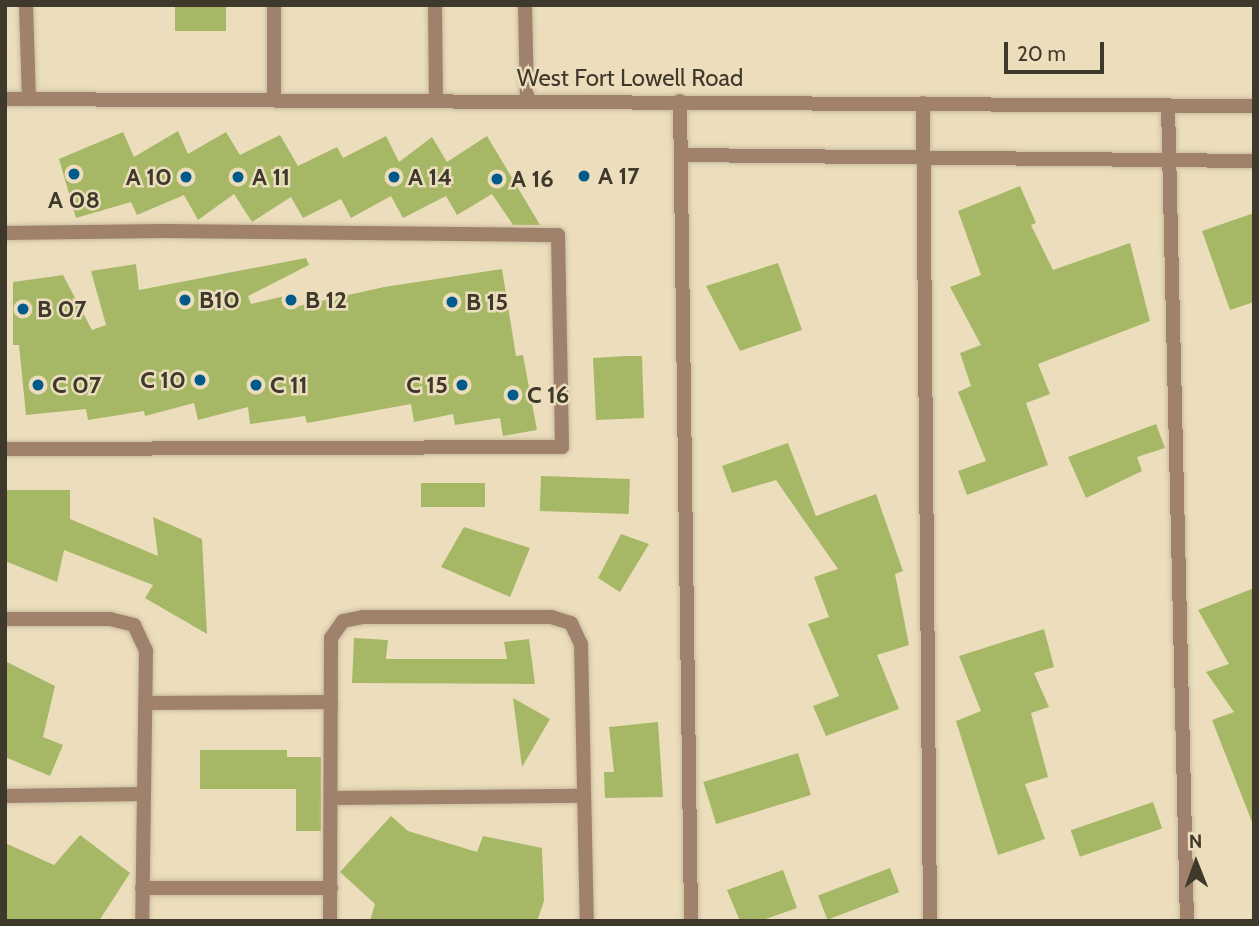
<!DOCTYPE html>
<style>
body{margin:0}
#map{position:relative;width:1259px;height:926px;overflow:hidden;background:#ecdebc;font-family:Cabin,sans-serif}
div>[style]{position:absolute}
.building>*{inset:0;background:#a6b866;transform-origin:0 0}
.roads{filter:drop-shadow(0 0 2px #c9bd9f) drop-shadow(0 0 2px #c9bd9f)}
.service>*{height:14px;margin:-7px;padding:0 7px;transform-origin:7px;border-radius:7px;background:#a0816b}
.minor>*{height:14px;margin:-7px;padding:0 7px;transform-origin:7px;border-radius:7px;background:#a0816b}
.dots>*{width:19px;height:19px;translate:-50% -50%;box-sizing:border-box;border:4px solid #ecdebc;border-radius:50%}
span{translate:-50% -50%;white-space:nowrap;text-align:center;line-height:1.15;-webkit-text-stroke:5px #ecdebc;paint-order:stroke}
.street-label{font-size:24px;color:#3f392c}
.poi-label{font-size:24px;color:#3f392c;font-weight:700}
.left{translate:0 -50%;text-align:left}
.right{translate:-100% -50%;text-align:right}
.frame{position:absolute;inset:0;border:7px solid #3f392c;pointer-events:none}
.north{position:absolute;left:1161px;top:828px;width:70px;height:70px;-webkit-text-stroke:5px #ecdebc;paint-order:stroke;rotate:359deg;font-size:19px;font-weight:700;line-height:28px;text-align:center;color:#3f392c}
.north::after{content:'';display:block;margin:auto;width:24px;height:32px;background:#3f392c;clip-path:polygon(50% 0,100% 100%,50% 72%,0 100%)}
.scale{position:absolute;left:1004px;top:42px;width:100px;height:32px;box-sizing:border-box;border:4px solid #3f392c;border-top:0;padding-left:9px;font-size:21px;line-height:24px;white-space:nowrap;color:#3f392c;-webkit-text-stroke:5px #ecdebc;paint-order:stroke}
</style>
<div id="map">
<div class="building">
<i style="left:175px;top:5px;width:51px;height:26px"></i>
<i style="clip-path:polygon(178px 131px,188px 154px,226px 132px,240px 155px,280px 135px,298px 166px,337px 147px,343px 158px,386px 136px,399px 162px,432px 137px,447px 162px,487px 136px,540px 225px,513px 225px,492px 194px,457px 215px,446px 196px,403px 218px,391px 196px,351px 218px,341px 199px,303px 218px,291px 197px,252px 222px,234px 194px,198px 220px,184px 195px,137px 215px,131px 202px,76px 218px,59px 159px,123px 132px,134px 157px)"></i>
<i style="clip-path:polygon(1020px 186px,1036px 223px,1031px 225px,1053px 270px,1130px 243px,1150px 321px,1038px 364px,1050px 394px,1026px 403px,1048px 465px,967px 495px,958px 471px,986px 461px,958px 392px,971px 386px,960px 353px,981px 345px,950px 287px,981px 275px,958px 211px)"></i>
<i style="clip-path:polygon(1254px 213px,1254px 302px,1230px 310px,1202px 231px)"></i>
<i style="clip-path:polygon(306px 258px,309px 265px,248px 296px,251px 304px,285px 296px,290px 308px,384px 287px,502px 269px,516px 356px,523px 355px,537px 430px,503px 436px,500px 418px,455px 425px,453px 414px,414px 422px,411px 404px,307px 423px,305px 416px,250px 424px,248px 407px,198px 420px,194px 403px,145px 416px,144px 411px,88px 420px,86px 409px,26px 415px,19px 345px,13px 345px,13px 282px,63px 275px,92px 330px,106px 325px,91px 271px,136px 264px,139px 290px)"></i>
<i style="clip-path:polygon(778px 263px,802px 330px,740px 351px,706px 286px)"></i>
<i style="clip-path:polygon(626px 356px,642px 356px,644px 418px,596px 420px,593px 358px)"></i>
<i style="clip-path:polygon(1156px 424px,1165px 448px,1137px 457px,1142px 471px,1086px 498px,1068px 457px)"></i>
<i style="clip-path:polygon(788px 443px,816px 516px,876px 494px,903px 571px,895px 574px,909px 645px,877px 655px,899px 709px,826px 736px,813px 706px,839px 696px,808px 624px,829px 617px,814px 577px,838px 569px,776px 480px,732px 493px,722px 466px)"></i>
<i style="left:541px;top:476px;width:89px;height:35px;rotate:2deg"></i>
<i style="left:421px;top:483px;width:64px;height:24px"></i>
<i style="clip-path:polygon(5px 490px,70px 490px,70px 519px,158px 556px,153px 517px,202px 539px,207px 634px,145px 598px,153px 585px,64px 550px,57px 582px,5px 561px)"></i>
<i style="clip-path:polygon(464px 527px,530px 548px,510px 597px,441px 567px)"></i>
<i style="clip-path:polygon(621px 534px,649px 544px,620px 592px,598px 578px)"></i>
<i style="clip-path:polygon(1254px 588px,1254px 822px,1252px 822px,1212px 720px,1234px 712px,1206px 672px,1229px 664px,1198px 610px)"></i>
<i style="clip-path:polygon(1044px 629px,1054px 667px,1034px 673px,1049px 707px,1031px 713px,1048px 777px,1025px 784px,1045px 839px,998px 855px,956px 721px,981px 711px,959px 656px)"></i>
<i style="clip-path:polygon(354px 638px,388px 640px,386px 659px,507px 659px,504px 642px,529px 639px,535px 684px,352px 683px)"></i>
<i style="clip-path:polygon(5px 661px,55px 686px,43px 737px,63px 745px,50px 776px,5px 757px)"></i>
<i style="clip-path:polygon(513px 698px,550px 719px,522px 767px)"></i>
<i style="clip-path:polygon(658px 722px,663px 797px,605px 798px,604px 772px,614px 772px,609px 727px)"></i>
<i style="clip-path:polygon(200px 750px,287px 750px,287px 757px,321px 757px,321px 831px,296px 831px,296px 789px,200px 789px)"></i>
<i style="left:798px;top:753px;width:44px;height:99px;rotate:73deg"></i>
<i style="left:1153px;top:802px;width:28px;height:87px;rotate:71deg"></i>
<i style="clip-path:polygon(391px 816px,408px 831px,477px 852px,483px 836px,542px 848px,544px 901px,537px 921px,370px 921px,375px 904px,340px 872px)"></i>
<i style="clip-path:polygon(80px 835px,130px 873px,99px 921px,5px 921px,5px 843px,54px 865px)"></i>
<i style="left:890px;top:868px;width:26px;height:77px;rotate:69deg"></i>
<i style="clip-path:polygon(783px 870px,797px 908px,760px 921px,740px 921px,727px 890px)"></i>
</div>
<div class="roads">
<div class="service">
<i style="left:26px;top:5px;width:94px;rotate:88.2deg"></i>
<i style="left:274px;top:5px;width:95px;rotate:90deg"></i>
<i style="left:435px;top:5px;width:95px;rotate:89.4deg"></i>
<i style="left:680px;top:101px;width:820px;rotate:89.23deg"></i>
<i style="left:923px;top:103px;width:818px;rotate:89.51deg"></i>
<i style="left:1168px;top:105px;width:816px;rotate:88.67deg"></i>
<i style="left:681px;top:155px;width:573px;rotate:0.6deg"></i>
<i style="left:5px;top:233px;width:159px;rotate:-0.7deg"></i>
<i style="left:164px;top:231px;width:394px;rotate:0.6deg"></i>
<i style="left:558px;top:235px;width:212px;rotate:88.9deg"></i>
<i style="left:562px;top:447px;width:557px;rotate:179.79deg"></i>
<i style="left:5px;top:619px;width:105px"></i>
<i style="left:110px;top:619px;width:25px;rotate:14deg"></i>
<i style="left:134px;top:625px;width:29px;rotate:65deg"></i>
<i style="left:146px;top:651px;width:270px;rotate:90.8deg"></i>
<i style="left:146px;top:703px;width:185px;rotate:-0.3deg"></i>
<i style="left:5px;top:796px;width:139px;rotate:-0.8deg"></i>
<i style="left:331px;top:798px;width:253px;rotate:-0.5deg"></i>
<i style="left:142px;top:888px;width:189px"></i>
<i style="left:330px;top:921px;width:283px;rotate:-89.8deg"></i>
<i style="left:331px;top:638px;width:21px;rotate:-55deg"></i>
<i style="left:343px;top:621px;width:21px;rotate:-11deg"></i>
<i style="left:364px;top:617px;width:187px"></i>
<i style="left:551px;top:617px;width:21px;rotate:17deg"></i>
<i style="left:571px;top:623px;width:23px;rotate:65deg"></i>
<i style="left:581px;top:644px;width:277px;rotate:88.8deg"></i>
</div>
<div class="minor">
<i style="left:525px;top:5px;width:95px;rotate:88.8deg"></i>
<i style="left:5px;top:99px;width:1249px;rotate:0.32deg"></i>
</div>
</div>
<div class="dots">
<i style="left:74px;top:174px;background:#005b8c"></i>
<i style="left:584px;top:176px;background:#005b8c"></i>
<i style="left:186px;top:177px;background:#005b8c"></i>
<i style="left:238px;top:177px;background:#005b8c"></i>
<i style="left:394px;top:177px;background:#005b8c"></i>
<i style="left:497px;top:179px;background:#005b8c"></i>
<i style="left:185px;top:300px;background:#005b8c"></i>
<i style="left:291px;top:300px;background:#005b8c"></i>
<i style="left:452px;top:302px;background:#005b8c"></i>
<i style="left:23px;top:309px;background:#005b8c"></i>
<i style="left:200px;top:380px;background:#005b8c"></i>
<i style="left:38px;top:385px;background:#005b8c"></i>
<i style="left:256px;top:385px;background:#005b8c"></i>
<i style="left:462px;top:385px;background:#005b8c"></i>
<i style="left:513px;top:395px;background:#005b8c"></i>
</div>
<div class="street-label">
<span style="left:630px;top:78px">West Fort Lowell Road</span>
</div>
<div class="poi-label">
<span class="left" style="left:598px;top:176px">A 17</span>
<span class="right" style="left:172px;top:177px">A 10</span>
<span class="left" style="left:252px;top:177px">A 11</span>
<span class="left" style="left:408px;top:177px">A 14</span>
<span class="left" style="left:511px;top:179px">A 16</span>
<span style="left:74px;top:200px">A 08</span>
<span class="left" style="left:199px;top:300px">B10</span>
<span class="left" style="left:305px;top:300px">B 12</span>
<span class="left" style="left:466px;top:302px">B 15</span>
<span class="left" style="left:37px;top:309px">B 07</span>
<span class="right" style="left:186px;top:380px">C 10</span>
<span class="left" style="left:52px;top:385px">C 07</span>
<span class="left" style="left:270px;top:385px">C 11</span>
<span class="right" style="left:448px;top:385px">C 15</span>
<span class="left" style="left:527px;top:395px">C 16</span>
</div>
<div class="frame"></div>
<div class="north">N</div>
<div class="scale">20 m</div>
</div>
